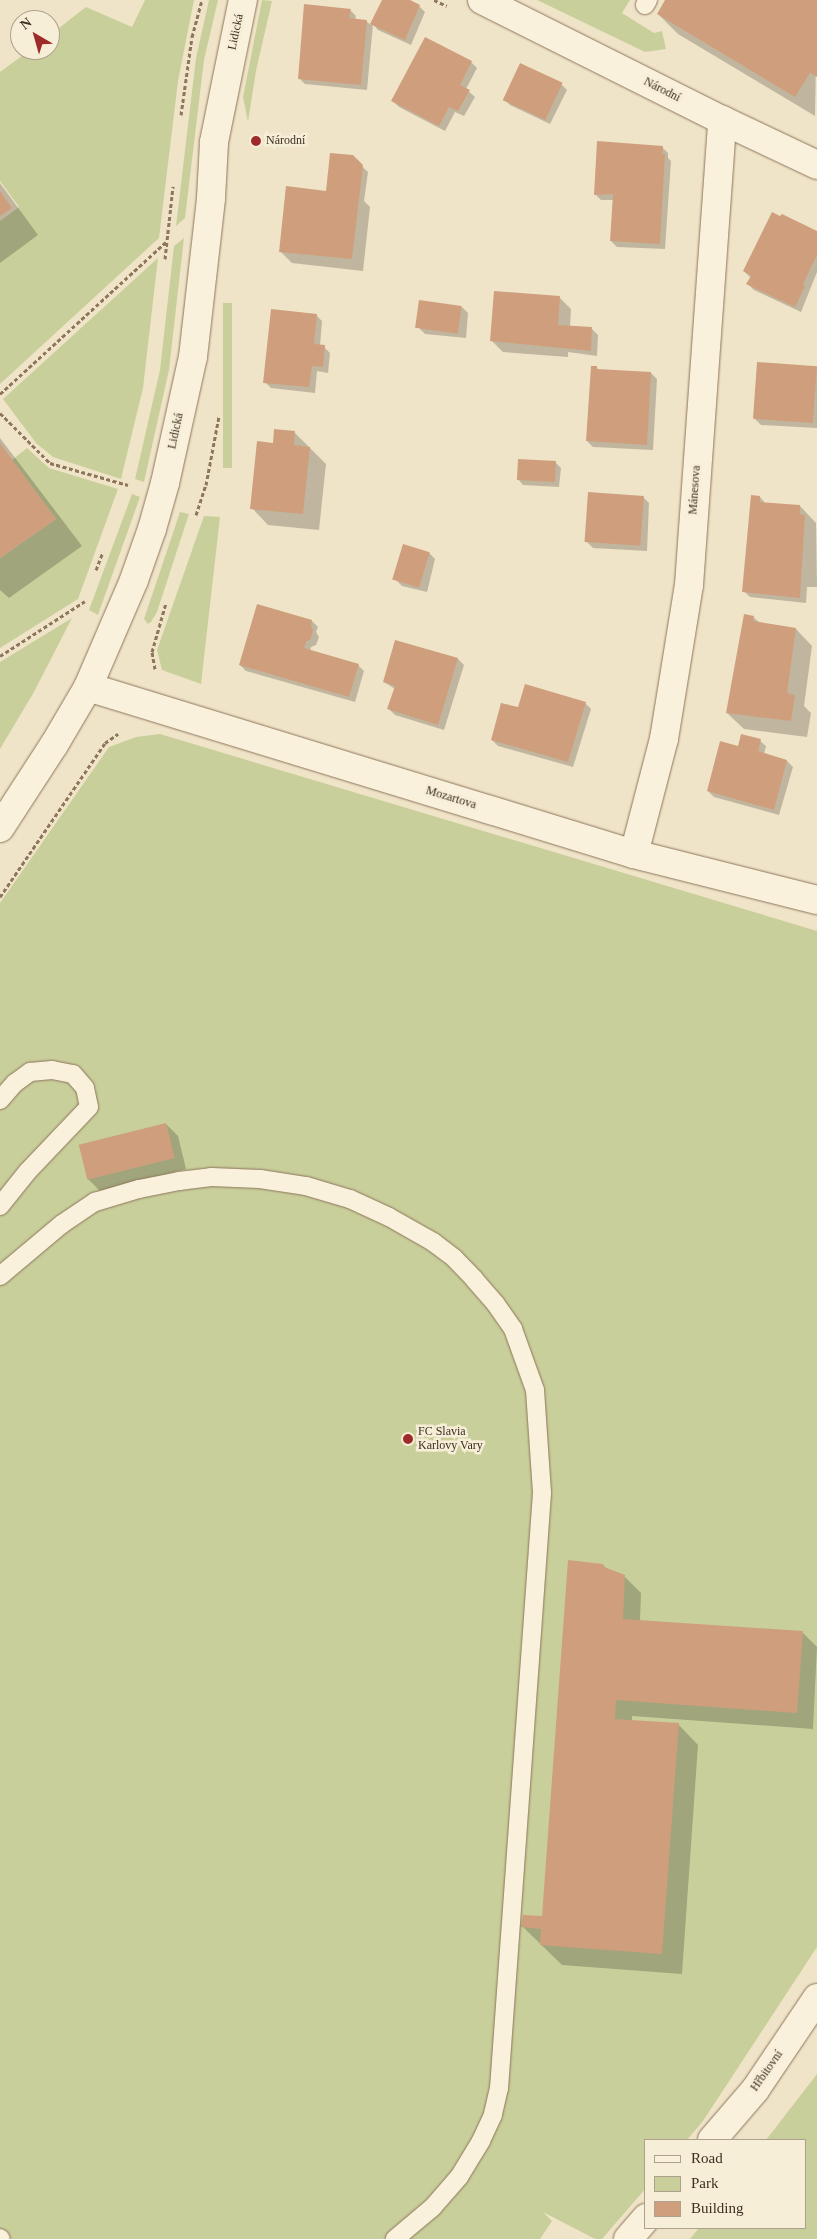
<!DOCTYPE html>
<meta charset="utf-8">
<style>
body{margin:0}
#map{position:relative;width:817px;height:2239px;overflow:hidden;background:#f0e4c8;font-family:Georgia,serif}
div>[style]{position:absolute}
.green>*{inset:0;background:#c9cf9b;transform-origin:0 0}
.shadow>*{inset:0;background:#0003}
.building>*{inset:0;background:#cf9f7d;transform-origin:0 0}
.path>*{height:3px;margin-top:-1.5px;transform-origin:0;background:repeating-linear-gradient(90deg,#8d765c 0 4px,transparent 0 6.5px)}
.roads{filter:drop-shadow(0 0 1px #8d765c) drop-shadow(0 0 1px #8d765c)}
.service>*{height:18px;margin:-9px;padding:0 9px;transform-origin:9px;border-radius:9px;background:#faf1dc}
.minor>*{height:28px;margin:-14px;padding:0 14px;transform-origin:14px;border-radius:14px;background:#faf1dc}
.dots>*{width:14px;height:14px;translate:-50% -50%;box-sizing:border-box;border:2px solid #f7eed8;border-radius:50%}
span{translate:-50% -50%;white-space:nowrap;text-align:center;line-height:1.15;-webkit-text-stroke:5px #f7eed8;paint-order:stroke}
.street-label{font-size:12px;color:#3d2e20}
.poi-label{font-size:12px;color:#3d2e20}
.left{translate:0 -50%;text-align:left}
.legend{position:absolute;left:644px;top:2139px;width:162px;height:90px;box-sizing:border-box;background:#f7eed8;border:1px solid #ada18e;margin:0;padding:6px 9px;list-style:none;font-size:15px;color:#3d2e20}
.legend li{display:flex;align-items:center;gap:10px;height:25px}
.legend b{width:25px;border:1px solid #ada18e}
.north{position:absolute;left:10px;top:10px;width:50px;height:50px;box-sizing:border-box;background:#f7eed8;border:1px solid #ada18e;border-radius:50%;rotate:322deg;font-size:14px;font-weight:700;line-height:20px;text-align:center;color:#3d2e20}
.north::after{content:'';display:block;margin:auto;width:18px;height:22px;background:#9e2a2b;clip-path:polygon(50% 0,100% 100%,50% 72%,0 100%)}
</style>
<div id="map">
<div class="green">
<i style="clip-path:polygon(145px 0,194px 0,178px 81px,159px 238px,0 384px,0 221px,19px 207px,0 181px,0 72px,30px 50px,50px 50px,50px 35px,86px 7px,132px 27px)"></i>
<i style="clip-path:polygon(209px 0,218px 0,204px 60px,185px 218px,176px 226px,196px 58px)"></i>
<i style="clip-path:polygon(262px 0,272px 1px,256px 71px,248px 122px,243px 97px)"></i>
<i style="clip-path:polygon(537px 0,630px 0,622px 13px,654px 33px,662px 31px,666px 49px,645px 52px)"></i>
<i style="clip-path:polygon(184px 238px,169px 370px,144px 482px,135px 479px,160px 370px,174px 246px)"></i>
<i style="clip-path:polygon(158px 258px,143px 388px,121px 479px,53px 457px,36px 443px,3px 399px)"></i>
<i style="left:223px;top:303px;width:9px;height:165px"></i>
<i style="clip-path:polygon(27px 448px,49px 468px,118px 489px,78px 599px,0 648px,0 558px,56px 519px,12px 460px)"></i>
<i style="clip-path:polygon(132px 494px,140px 497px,98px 615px,89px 610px)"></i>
<i style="clip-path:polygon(180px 512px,189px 514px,157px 612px,151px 622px,148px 624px,144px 619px)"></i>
<i style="clip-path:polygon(204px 516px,220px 517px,201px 684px,162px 670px,157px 650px)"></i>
<i style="clip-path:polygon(72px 618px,34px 692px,0 749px,0 662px)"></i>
<i style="clip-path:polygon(160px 734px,817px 931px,817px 1947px,703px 2121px,687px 2140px,646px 2140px,646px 2188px,602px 2239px,595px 2239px,543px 2212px,552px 2221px,540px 2239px,0 2239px,0 903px,109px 747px,136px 737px)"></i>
<i style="clip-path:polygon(817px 2074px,817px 2239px,690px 2239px,699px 2228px,806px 2228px,806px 2140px,766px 2140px)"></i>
</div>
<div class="shadow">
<i style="clip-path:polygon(383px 0,407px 0,419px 6px,425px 12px,411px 45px,378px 30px,373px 24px,367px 90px,305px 84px,299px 78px,350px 10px,356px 16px,355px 20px,366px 21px,371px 25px)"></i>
<i style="clip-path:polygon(667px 0,817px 0,815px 116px,678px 34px,658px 14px)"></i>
<i style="clip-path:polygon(471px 62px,477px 68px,466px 89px,475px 97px,464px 116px,455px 112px,445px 131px,399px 107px,393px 101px)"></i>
<i style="clip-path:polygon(561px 84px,567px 90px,550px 124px,510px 105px,504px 99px)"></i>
<i style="clip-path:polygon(662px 147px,668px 153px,668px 158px,671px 161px,665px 249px,617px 247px,611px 241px,613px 200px,601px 200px,595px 194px)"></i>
<i style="clip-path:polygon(352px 157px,368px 172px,364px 201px,370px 207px,363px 271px,292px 263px,280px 251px)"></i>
<i style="clip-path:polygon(0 183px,38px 235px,0 263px)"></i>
<i style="clip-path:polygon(817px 232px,817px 272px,801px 312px,754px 290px,748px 284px,751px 278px,744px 271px)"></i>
<i style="clip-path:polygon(559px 297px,571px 309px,570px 327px,592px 329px,598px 335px,597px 356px,568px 352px,568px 357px,503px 352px,491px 340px)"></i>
<i style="clip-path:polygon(462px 307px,468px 313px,466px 338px,425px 334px,419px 328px)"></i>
<i style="clip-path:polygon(316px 315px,322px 321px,320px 346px,324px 347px,330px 353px,328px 373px,317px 371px,315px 393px,271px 388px,265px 382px)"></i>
<i style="clip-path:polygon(758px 363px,817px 367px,817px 428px,761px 425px,755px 419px)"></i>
<i style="clip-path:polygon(596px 367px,599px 370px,651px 373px,657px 379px,653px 450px,593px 447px,587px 441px)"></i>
<i style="clip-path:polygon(294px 432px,326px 464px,319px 530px,268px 525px,252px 508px,274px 444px)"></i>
<i style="clip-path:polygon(0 438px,82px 546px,9px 598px,0 590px)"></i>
<i style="clip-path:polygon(555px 462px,561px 468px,559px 487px,523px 485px,518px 479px)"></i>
<i style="clip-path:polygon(643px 497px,649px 503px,647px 551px,593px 548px,587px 542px)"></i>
<i style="clip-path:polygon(760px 497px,766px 504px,800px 506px,816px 523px,817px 587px,807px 587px,806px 603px,750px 597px,744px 591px)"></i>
<i style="clip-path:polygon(429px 553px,435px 559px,427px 592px,402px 586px,396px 580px)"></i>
<i style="clip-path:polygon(753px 617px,760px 623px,796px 629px,812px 646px,804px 706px,811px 713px,807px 737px,744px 729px,727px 713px)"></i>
<i style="clip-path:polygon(312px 621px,318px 627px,316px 632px,319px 637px,316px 645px,311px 647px,310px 651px,358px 665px,364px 671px,355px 702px,246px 671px,240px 665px)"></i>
<i style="clip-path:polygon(396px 642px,458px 659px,464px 665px,444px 730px,395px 715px,389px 709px,395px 689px,384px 682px)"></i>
<i style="clip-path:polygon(585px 703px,591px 709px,573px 767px,498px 746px,492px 740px,519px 709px)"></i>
<i style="clip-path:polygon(760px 741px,766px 746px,764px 754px,787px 761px,793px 767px,779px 815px,714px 797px,708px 791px,739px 747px)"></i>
<i style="clip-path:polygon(166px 1124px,178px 1136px,186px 1169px,100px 1191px,88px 1179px)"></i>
<i style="clip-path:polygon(603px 1565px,608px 1570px,624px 1576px,641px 1593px,640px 1621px,802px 1632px,817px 1647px,813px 1729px,632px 1716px,632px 1721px,678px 1724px,698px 1745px,682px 1974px,562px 1965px,523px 1927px,543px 1918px)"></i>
</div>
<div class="building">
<i style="clip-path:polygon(382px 0,410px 0,420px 5px,405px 40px,370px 24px)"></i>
<i style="clip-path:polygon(665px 0,817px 0,817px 77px,810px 73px,795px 97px,657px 14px)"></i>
<i style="clip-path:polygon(304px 4px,351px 9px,349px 18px,367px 20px,361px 85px,298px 79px)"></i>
<i style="clip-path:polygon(425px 37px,472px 61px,460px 85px,470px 90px,458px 111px,449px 107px,439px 126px,391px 101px)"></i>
<i style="left:520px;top:63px;width:47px;height:41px;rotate:25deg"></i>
<i style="clip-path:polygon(597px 141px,663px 146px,662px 154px,665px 154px,660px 244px,610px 241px,613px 194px,594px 195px)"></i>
<i style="clip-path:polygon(330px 153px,353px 155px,363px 165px,352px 259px,279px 252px,286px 186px,326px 191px)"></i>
<i style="clip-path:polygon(0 191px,12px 208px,0 216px)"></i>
<i style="clip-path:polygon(772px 212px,780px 216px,782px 214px,817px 231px,817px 255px,803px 284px,805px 286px,795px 307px,746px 284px,751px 276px,743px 271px)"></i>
<i style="clip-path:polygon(494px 291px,560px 296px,558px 325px,592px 327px,591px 351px,490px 341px)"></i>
<i style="left:419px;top:300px;width:43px;height:28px;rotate:8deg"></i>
<i style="clip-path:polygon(271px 309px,317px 314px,314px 344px,325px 345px,323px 367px,312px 366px,309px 387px,263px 383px)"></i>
<i style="left:757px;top:362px;width:60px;height:57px;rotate:4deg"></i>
<i style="clip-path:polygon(591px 366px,597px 366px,597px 369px,651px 372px,647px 445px,586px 441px)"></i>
<i style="clip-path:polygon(274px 429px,295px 431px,294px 445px,310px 447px,303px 514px,250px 509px,257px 441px,273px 443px)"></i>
<i style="clip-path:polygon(0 443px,56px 519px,0 558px)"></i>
<i style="left:518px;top:459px;width:38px;height:21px;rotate:3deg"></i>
<i style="left:588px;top:492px;width:56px;height:50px;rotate:4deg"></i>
<i style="clip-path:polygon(751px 495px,760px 496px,760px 502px,800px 505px,800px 514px,805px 515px,800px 598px,742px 592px)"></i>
<i style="left:403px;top:544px;width:28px;height:37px;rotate:17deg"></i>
<i style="clip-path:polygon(257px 604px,312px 620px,311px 625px,313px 630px,311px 639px,306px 642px,304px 648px,359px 664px,349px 697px,239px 665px)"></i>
<i style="clip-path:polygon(744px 614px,754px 616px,753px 621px,796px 628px,787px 693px,795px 695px,791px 721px,726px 713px)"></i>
<i style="clip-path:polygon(395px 640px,458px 658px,438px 725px,387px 709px,395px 686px,383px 682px)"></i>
<i style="clip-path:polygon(525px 684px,586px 702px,568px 762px,491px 740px,501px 703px,518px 707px)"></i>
<i style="clip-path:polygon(741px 734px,761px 739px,758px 751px,787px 760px,774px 810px,707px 791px,720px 741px,738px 746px)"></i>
<i style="left:166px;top:1123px;width:36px;height:90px;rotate:76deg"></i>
<i style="clip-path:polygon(568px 1560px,603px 1564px,604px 1567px,625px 1575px,623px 1619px,803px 1631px,797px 1713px,616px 1700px,615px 1719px,679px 1723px,662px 1954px,540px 1945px,541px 1929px,521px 1927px,523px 1915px,542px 1916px)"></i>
</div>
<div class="path">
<i style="left:434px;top:0;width:14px;rotate:25deg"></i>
<i style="left:181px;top:115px;width:79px;rotate:-82deg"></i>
<i style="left:192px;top:37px;width:38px;rotate:-75deg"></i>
<i style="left:165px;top:259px;width:73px;rotate:-83.7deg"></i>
<i style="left:0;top:394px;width:226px;rotate:-42.5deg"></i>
<i style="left:0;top:413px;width:71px;rotate:45deg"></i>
<i style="left:50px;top:463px;width:81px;rotate:15.8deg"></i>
<i style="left:196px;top:515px;width:32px;rotate:-72deg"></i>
<i style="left:206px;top:485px;width:70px;rotate:-79.3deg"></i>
<i style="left:96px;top:570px;width:19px;rotate:-69deg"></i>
<i style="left:0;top:656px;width:101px;rotate:-32.9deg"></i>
<i style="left:155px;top:669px;width:17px;rotate:-100deg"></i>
<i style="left:152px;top:652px;width:51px;rotate:-74.1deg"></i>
<i style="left:0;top:897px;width:186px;rotate:-55.7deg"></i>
<i style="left:105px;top:743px;width:16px;rotate:-35deg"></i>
</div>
<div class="roads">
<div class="service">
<i style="left:645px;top:5px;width:6px;rotate:-59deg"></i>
<i style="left:0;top:1100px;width:23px;rotate:-49deg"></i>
<i style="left:15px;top:1083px;width:19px;rotate:-36deg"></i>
<i style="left:30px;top:1072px;width:22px;rotate:-5deg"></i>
<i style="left:52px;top:1070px;width:21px;rotate:11deg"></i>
<i style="left:73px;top:1074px;width:18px;rotate:49deg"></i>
<i style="left:85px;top:1088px;width:19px;rotate:78deg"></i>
<i style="left:89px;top:1107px;width:88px;rotate:133.6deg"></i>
<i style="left:28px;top:1171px;width:45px;rotate:128.7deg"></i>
<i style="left:0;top:1276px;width:81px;rotate:-40deg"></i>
<i style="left:62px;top:1224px;width:40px;rotate:-34deg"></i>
<i style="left:95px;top:1202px;width:46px;rotate:-16.5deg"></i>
<i style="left:139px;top:1189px;width:41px;rotate:-11.3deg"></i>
<i style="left:179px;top:1181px;width:32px;rotate:-7deg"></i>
<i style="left:211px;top:1177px;width:49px;rotate:2.3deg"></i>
<i style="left:260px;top:1179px;width:47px;rotate:8.7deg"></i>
<i style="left:306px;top:1186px;width:46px;rotate:16.5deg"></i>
<i style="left:350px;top:1199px;width:43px;rotate:24.8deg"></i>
<i style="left:389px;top:1217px;width:51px;rotate:29.6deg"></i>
<i style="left:433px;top:1242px;width:26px;rotate:37deg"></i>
<i style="left:454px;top:1258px;width:29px;rotate:46deg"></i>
<i style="left:474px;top:1279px;width:32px;rotate:49deg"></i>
<i style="left:495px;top:1303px;width:32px;rotate:55deg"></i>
<i style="left:513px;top:1329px;width:65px;rotate:70.2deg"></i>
<i style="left:535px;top:1390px;width:103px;rotate:86.1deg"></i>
<i style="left:542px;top:1493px;width:597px;rotate:94.13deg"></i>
<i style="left:499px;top:2088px;width:28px;rotate:103deg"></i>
<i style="left:493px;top:2115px;width:29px;rotate:115deg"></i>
<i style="left:481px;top:2141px;width:42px;rotate:121.4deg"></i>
<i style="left:459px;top:2177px;width:40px;rotate:131deg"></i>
<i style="left:433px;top:2207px;width:50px;rotate:139.9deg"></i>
<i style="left:0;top:2238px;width:1px;rotate:45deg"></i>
</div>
<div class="minor">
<i style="left:482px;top:0;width:268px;rotate:26.6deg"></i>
<i style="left:722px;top:120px;width:105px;rotate:25.3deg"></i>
<i style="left:88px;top:687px;width:571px;rotate:17.01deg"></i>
<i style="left:634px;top:854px;width:189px;rotate:14.1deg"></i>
<i style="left:0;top:828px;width:99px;rotate:-57deg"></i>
<i style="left:54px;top:745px;width:67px;rotate:-59.6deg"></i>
<i style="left:88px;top:687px;width:116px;rotate:-66.7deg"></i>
<i style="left:134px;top:580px;width:54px;rotate:-70.6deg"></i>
<i style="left:152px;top:529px;width:48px;rotate:-74.2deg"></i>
<i style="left:165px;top:483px;width:129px;rotate:-77.5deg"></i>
<i style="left:193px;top:357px;width:160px;rotate:-83.5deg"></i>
<i style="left:211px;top:198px;width:56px;rotate:-86.9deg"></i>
<i style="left:214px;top:142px;width:145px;rotate:-78.5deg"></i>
<i style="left:634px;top:854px;width:119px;rotate:-75.4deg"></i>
<i style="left:664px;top:739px;width:156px;rotate:-80.8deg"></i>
<i style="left:689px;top:585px;width:466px;rotate:-85.9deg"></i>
<i style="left:712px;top:2140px;width:66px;rotate:-49.3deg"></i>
<i style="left:755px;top:2090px;width:111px;rotate:-56deg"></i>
<i style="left:628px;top:2239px;width:28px;rotate:-49deg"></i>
</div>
</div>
<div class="dots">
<i style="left:256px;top:141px;background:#9e2a2b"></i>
<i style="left:408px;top:1439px;background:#9e2a2b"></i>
</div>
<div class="street-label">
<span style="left:236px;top:32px;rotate:-78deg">Lidická</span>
<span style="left:662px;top:90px;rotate:27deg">Národní</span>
<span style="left:176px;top:431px;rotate:-78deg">Lidická</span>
<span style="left:695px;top:490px;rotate:-86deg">Mánesova</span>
<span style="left:451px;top:798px;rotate:17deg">Mozartova</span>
<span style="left:767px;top:2071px;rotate:-55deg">Hřbitovní</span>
</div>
<div class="poi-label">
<span class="left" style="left:266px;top:141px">Národní</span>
<span class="left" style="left:418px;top:1439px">FC Slavia<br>Karlovy Vary</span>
</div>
<ul class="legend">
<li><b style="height:6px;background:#faf1dc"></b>Road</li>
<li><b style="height:14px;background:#c9cf9b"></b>Park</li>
<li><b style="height:14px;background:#cf9f7d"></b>Building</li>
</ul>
<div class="north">N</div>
</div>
